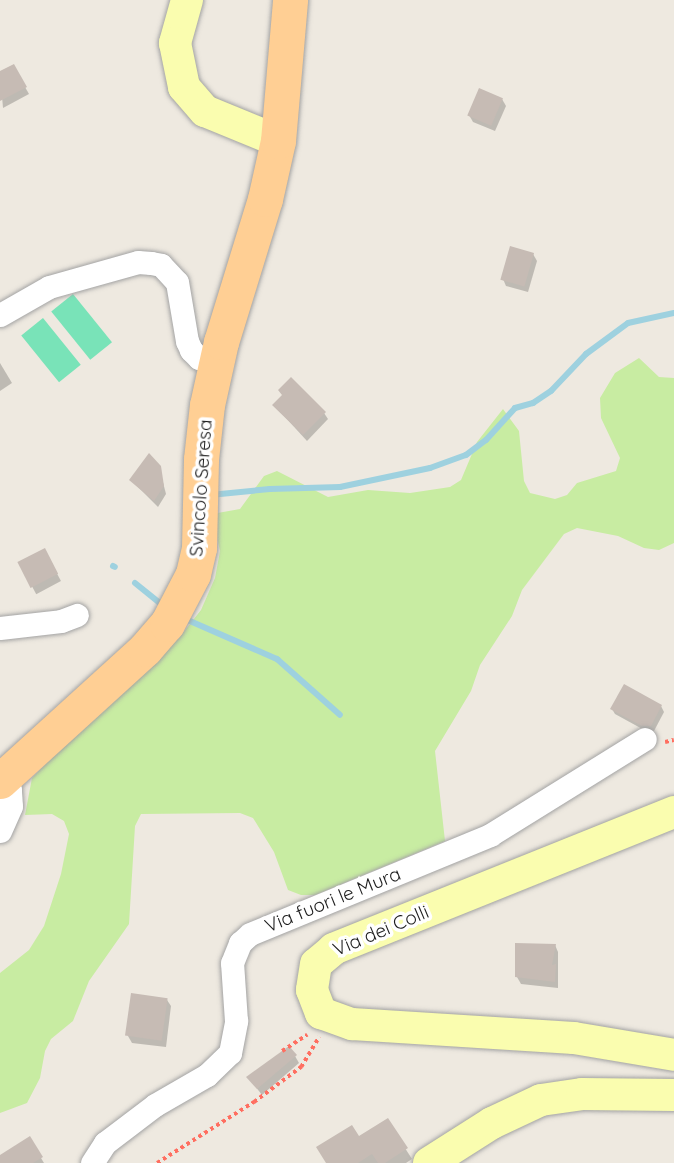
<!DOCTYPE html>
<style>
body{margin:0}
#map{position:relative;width:674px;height:1163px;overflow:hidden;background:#eee9e0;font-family:Quicksand,sans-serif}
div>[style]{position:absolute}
.grass>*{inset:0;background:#c8eca2}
.pitch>*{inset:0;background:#79e3b8;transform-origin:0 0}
.shadow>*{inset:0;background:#0003;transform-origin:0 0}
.stream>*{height:6px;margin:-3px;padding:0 3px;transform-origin:3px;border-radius:3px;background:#9ed1df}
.building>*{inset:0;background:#c6bbb4;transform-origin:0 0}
.path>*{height:3.5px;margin-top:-1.75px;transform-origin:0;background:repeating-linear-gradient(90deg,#ff6e60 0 3.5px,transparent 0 7px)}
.roads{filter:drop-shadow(0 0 2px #a3a3a3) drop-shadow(0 0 2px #a3a3a3)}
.street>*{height:23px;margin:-11.5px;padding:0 11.5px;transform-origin:11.5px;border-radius:11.5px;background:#fff}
.secondary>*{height:32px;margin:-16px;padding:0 16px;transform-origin:16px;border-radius:16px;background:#fafdaf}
.primary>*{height:35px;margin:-17.5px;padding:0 17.5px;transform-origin:17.5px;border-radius:17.5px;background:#ffcf94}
span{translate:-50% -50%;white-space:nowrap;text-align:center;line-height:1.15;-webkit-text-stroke:7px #fff;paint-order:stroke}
.street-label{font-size:19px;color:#1c1c1c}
</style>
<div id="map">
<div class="grass">
<i style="clip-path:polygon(639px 358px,659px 377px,674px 378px,674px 543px,659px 550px,644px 548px,618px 536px,577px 528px,564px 534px,522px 590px,512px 616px,480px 665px,471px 691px,435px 751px,445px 841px,315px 895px,301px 895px,288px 890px,274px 852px,253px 818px,240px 813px,141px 814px,135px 826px,129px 924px,89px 981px,73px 1021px,51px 1039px,45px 1051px,40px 1078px,27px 1103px,0 1113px,0 973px,29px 950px,44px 926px,61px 874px,69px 834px,64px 821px,52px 814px,25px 815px,32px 778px,68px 741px,179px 638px,201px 610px,215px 578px,220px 551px,212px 514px,240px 509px,264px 476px,277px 471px,328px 497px,368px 490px,410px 493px,450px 487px,461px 480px,477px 442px,503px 409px,519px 431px,524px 481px,530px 493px,555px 499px,567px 495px,577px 483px,616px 471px,620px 458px,601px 418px,600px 398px,615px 373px)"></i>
</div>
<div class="pitch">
<i style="left:73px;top:294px;width:62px;height:28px;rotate:51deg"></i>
<i style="left:43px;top:318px;width:60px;height:28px;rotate:51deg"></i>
</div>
<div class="shadow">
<i style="clip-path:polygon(13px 66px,29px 94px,3px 108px,0 73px)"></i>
<i style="clip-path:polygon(502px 99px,506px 106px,495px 131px,473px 122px,469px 115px)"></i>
<i style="clip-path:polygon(533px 254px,537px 261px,528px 292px,506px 286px,503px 279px)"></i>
<i style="clip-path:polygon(0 363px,12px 383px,0 391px)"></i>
<i style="clip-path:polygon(274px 405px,324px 413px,328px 419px,307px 441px)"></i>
<i style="clip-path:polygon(159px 467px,166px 494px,158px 507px,131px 480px)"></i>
<i style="left:45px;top:551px;width:34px;height:28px;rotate:62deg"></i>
<i style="clip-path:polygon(661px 706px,664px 712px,654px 731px,646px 731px,615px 714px,612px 709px)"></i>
<i style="clip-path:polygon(555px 945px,558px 952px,558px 988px,521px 984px,517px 977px)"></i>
<i style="clip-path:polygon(167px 1000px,171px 1006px,166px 1047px,132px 1043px,128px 1036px)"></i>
<i style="clip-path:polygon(295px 1056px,299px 1063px,262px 1095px,248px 1077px)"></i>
<i style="clip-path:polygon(387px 1120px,412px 1159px,406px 1163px,328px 1163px)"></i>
<i style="clip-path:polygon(29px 1138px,44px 1163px,7px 1163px)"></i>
</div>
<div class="stream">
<i style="left:210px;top:495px;width:60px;rotate:-5.7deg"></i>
<i style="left:270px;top:489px;width:70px;rotate:-1.6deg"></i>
<i style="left:340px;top:487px;width:92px;rotate:-11.9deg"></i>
<i style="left:430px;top:468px;width:38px;rotate:-20deg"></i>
<i style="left:466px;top:455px;width:25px;rotate:-37deg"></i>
<i style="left:486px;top:440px;width:43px;rotate:-47.8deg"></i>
<i style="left:515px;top:408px;width:19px;rotate:-16deg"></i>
<i style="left:533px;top:403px;width:22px;rotate:-34deg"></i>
<i style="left:551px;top:391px;width:51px;rotate:-46.6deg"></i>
<i style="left:586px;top:354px;width:52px;rotate:-36.4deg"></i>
<i style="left:628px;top:323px;width:47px;rotate:-12.3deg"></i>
<i style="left:113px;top:566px;width:2px;rotate:27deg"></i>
<i style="left:135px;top:583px;width:38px;rotate:39deg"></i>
<i style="left:183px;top:618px;width:103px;rotate:23.6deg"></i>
<i style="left:277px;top:659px;width:84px;rotate:41.6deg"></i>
</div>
<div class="building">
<i style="clip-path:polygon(14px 64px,27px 87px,0 101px,0 71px)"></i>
<i style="left:479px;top:88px;width:26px;height:30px;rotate:23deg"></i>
<i style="left:510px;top:246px;width:25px;height:35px;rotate:16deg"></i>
<i style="clip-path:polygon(291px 377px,326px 412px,303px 435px,272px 405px,282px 395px,278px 390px)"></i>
<i style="clip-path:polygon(149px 453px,161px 466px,164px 486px,154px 501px,129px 480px)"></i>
<i style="left:45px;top:548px;width:29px;height:31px;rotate:63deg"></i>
<i style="clip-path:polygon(624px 684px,662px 705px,651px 726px,642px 726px,610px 709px)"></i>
<i style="clip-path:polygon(515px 943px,556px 944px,552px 965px,556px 964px,555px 982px,515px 977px)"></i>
<i style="left:131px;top:993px;width:37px;height:43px;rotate:8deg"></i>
<i style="clip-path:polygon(289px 1046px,297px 1055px,257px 1089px,246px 1077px)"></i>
<i style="clip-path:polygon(388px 1118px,408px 1148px,385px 1163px,378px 1163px,372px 1154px,358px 1163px,326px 1163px,316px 1147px,352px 1125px,359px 1136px)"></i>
<i style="clip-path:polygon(30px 1136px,43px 1157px,33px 1163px,0 1163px,0 1155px)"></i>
</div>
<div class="path">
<i style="left:665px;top:742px;width:9px;rotate:-13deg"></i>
<i style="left:282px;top:1051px;width:30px;rotate:-33deg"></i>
<i style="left:157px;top:1163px;width:115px;rotate:-32.2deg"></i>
<i style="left:254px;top:1102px;width:59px;rotate:-36.7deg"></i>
<i style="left:301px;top:1067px;width:35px;rotate:-59deg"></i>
</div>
<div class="roads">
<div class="street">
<i style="left:0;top:315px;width:56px;rotate:-29.7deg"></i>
<i style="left:49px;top:287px;width:92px;rotate:-15.7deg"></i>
<i style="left:138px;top:262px;width:13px;rotate:4deg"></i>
<i style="left:151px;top:263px;width:10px;rotate:11deg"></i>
<i style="left:161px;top:265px;width:23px;rotate:47deg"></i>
<i style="left:177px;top:282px;width:60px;rotate:80.4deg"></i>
<i style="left:187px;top:341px;width:10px;rotate:66deg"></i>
<i style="left:191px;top:350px;width:11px;rotate:45deg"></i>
<i style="left:199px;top:358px;width:17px;rotate:17deg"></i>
<i style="left:0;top:628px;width:61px;rotate:-6.5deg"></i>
<i style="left:61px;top:621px;width:17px;rotate:-21deg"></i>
<i style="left:0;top:831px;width:27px;rotate:-66deg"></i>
<i style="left:11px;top:806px;width:16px;rotate:-94deg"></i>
<i style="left:10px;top:790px;width:15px;rotate:-122deg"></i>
<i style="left:92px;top:1163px;width:24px;rotate:-57deg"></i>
<i style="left:105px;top:1143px;width:63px;rotate:-37.2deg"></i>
<i style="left:155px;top:1105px;width:60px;rotate:-30deg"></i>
<i style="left:207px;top:1075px;width:32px;rotate:-44deg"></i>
<i style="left:230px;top:1053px;width:33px;rotate:-79deg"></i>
<i style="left:236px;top:1021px;width:58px;rotate:-93.9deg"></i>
<i style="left:232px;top:963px;width:22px;rotate:-68deg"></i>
<i style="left:240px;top:943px;width:13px;rotate:-42deg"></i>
<i style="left:250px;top:934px;width:260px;rotate:-22.4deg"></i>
<i style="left:490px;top:835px;width:182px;rotate:-31.8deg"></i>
</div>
<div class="secondary">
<i style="left:187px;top:0;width:45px;rotate:105.6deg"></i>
<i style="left:175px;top:43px;width:45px;rotate:78.4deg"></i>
<i style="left:184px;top:87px;width:32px;rotate:49deg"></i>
<i style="left:205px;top:111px;width:79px;rotate:22.3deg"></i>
<i style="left:674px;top:812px;width:367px;rotate:158.1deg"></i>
<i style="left:334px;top:949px;width:23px;rotate:140deg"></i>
<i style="left:316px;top:964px;width:26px;rotate:99deg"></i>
<i style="left:312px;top:990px;width:25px;rotate:69deg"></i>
<i style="left:321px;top:1013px;width:33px;rotate:20deg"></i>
<i style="left:352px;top:1024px;width:222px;rotate:3.6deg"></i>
<i style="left:574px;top:1038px;width:101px;rotate:9.6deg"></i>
<i style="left:429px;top:1163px;width:75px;rotate:-32.4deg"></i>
<i style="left:492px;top:1123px;width:54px;rotate:-25.1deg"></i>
<i style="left:541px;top:1100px;width:41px;rotate:-8.3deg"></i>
<i style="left:582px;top:1094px;width:92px;rotate:0.6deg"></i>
</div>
<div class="primary">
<i style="left:0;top:781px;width:196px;rotate:-42.3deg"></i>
<i style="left:145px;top:649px;width:33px;rotate:-49deg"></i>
<i style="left:167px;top:624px;width:56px;rotate:-62.5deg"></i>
<i style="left:193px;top:574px;width:27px;rotate:-77deg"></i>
<i style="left:199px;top:548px;width:89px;rotate:-88.7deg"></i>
<i style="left:201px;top:459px;width:54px;rotate:-83.7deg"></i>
<i style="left:207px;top:405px;width:65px;rotate:-77.5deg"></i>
<i style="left:221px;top:342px;width:150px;rotate:-72.9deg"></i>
<i style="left:265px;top:199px;width:59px;rotate:-77.4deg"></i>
<i style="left:278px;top:141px;width:142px;rotate:-85.1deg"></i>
</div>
</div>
<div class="street-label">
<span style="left:201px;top:488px;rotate:-86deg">Svincolo Seresa</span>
<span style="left:333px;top:900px;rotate:-22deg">Via fuori le Mura</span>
<span style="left:381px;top:931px;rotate:-23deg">Via dei Colli</span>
</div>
</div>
